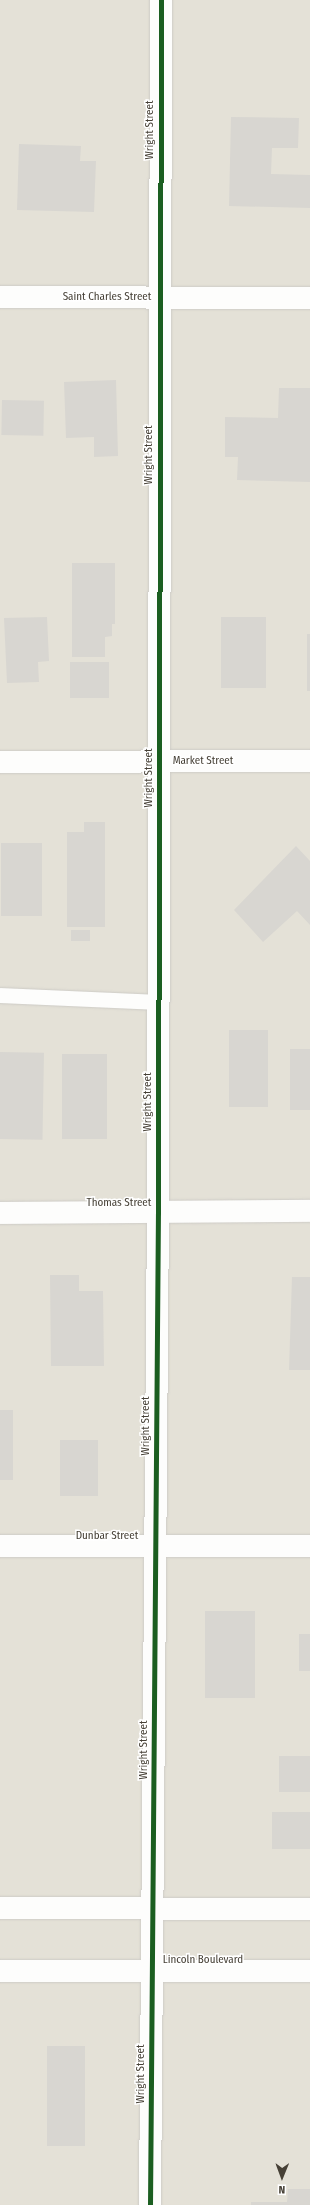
<!DOCTYPE html>
<style>
body{margin:0}
#map{position:relative;width:310px;height:2205px;overflow:hidden;background:#f0efea;font-family:"Fira Sans Condensed",sans-serif}
div>[style]{position:absolute}
.residential>*{inset:0;background:#e4e1d7;transform-origin:0 0}
.building>*{inset:0;background:#d8d6d1;transform-origin:0 0}
.roads{filter:drop-shadow(0 0 1px #cdcbc6) drop-shadow(0 0 1px #cdcbc6)}
.lane>*{height:15px;margin:-7.5px;padding:0 7.5px;transform-origin:7.5px;border-radius:7.5px;background:#fdfdfc}
.street>*{height:22px;margin:-11px;padding:0 11px;transform-origin:11px;border-radius:11px;background:#fdfdfc}
.cycleway>*{height:5px;margin:-2.5px;padding:0 2.5px;transform-origin:2.5px;border-radius:2.5px;background:#1b5e20}
span{translate:-50% -50%;white-space:nowrap;text-align:center;line-height:1.15;-webkit-text-stroke:3px #fff;paint-order:stroke}
.street-label{font-size:11px;color:#464036}
.north{position:absolute;left:262px;top:2157px;width:40px;height:40px;-webkit-text-stroke:3px #fff;paint-order:stroke;rotate:181deg;font-size:11px;font-weight:700;line-height:16px;text-align:center;color:#464036}
.north::after{content:'';display:block;margin:auto;width:14px;height:18px;background:#464036;clip-path:polygon(50% 0,100% 100%,50% 72%,0 100%)}
</style>
<div id="map">
<div class="residential">
<i style="left:0;top:0;width:310px;height:2205px"></i>
</div>
<div class="building">
<i style="clip-path:polygon(231px 117px,299px 118px,298px 148px,272px 148px,271px 174px,310px 175px,310px 208px,229px 206px)"></i>
<i style="clip-path:polygon(19px 144px,81px 146px,80px 161px,96px 161px,94px 212px,17px 210px)"></i>
<i style="clip-path:polygon(116px 380px,118px 456px,94px 457px,94px 437px,66px 438px,64px 382px)"></i>
<i style="clip-path:polygon(279px 388px,310px 388px,310px 482px,237px 480px,238px 457px,225px 457px,225px 417px,278px 418px)"></i>
<i style="left:2px;top:400px;width:42px;height:35px;rotate:1deg"></i>
<i style="clip-path:polygon(72px 563px,115px 563px,115px 624px,112px 624px,112px 636px,105px 637px,105px 657px,72px 657px)"></i>
<i style="clip-path:polygon(47px 617px,49px 661px,38px 662px,39px 682px,7px 683px,4px 618px)"></i>
<i style="left:266px;top:617px;width:71px;height:45px;rotate:90deg"></i>
<i style="left:307px;top:634px;width:3px;height:57px"></i>
<i style="left:70px;top:662px;width:39px;height:36px"></i>
<i style="clip-path:polygon(84px 822px,105px 822px,105px 927px,67px 927px,67px 832px,84px 832px)"></i>
<i style="left:1px;top:843px;width:41px;height:73px"></i>
<i style="clip-path:polygon(296px 846px,310px 861px,310px 925px,297px 911px,263px 942px,234px 910px)"></i>
<i style="left:71px;top:930px;width:19px;height:11px"></i>
<i style="left:268px;top:1030px;width:77px;height:39px;rotate:90deg"></i>
<i style="left:290px;top:1049px;width:20px;height:61px"></i>
<i style="left:0;top:1052px;width:44px;height:87px;rotate:1deg"></i>
<i style="left:62px;top:1054px;width:45px;height:85px"></i>
<i style="clip-path:polygon(50px 1275px,79px 1275px,79px 1291px,103px 1291px,104px 1366px,51px 1366px)"></i>
<i style="clip-path:polygon(292px 1277px,310px 1277px,310px 1370px,289px 1370px)"></i>
<i style="left:0;top:1410px;width:13px;height:70px"></i>
<i style="left:60px;top:1440px;width:38px;height:56px"></i>
<i style="left:205px;top:1611px;width:50px;height:87px"></i>
<i style="left:299px;top:1634px;width:11px;height:37px"></i>
<i style="left:279px;top:1756px;width:31px;height:36px"></i>
<i style="left:272px;top:1812px;width:38px;height:37px"></i>
<i style="left:47px;top:2046px;width:38px;height:100px"></i>
<i style="clip-path:polygon(288px 2189px,310px 2189px,310px 2205px,251px 2205px,251px 2202px,287px 2202px)"></i>
</div>
<div class="roads">
<div class="lane">
<i style="left:0;top:995px;width:158px;rotate:2.5deg"></i>
</div>
<div class="street">
<i style="left:0;top:297px;width:310px;rotate:0.2deg"></i>
<i style="left:0;top:762px;width:310px;rotate:-0.2deg"></i>
<i style="left:0;top:1213px;width:310px;rotate:-0.4deg"></i>
<i style="left:0;top:1546px;width:310px"></i>
<i style="left:0;top:1908px;width:310px;rotate:0.2deg"></i>
<i style="left:0;top:1971px;width:310px"></i>
<i style="left:150px;top:2205px;width:992px;rotate:-89.54deg"></i>
<i style="left:158px;top:1213px;width:1213px;rotate:-89.86deg"></i>
</div>
</div>
<div class="cycleway">
<i style="left:150px;top:2205px;width:992px;rotate:-89.54deg"></i>
<i style="left:158px;top:1213px;width:1213px;rotate:-89.86deg"></i>
</div>
<div class="street-label">
<span style="left:150px;top:130px;rotate:-90deg">Wright Street</span>
<span style="left:107px;top:297px">Saint Charles Street</span>
<span style="left:149px;top:455px;rotate:-90deg">Wright Street</span>
<span style="left:203px;top:761px">Market Street</span>
<span style="left:149px;top:778px;rotate:-90deg">Wright Street</span>
<span style="left:148px;top:1102px;rotate:-90deg">Wright Street</span>
<span style="left:119px;top:1203px">Thomas Street</span>
<span style="left:146px;top:1426px;rotate:-90deg">Wright Street</span>
<span style="left:107px;top:1536px">Dunbar Street</span>
<span style="left:144px;top:1750px;rotate:-90deg">Wright Street</span>
<span style="left:203px;top:1960px">Lincoln Boulevard</span>
<span style="left:141px;top:2074px;rotate:-90deg">Wright Street</span>
</div>
<div class="north">N</div>
</div>
